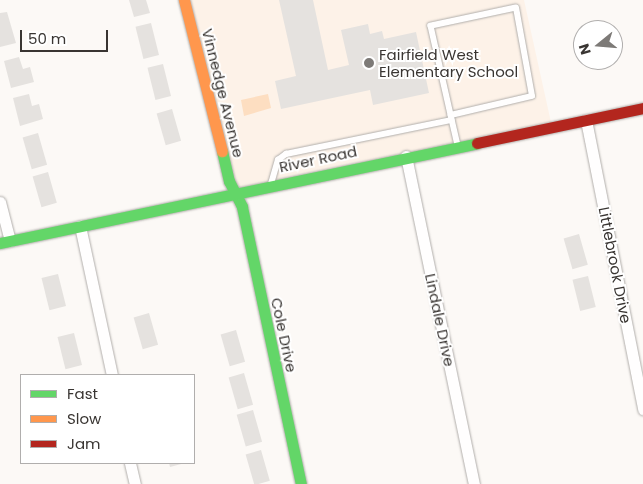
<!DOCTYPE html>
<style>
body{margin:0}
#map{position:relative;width:643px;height:484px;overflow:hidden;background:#fcf9f6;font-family:Poppins,sans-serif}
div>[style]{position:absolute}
.built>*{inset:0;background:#fdf2e8}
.green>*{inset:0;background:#fddec1}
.building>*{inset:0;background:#e5e2df;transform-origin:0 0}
.roads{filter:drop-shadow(0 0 1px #b1aeab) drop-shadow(0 0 1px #b1aeab)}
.lane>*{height:5.5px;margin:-2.75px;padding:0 2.75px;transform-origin:2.75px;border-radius:2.75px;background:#fffefe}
.street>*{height:11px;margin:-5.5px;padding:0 5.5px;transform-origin:5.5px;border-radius:5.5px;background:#fffefe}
.fast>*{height:11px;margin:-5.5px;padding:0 5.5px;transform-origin:5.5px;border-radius:5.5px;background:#63d668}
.slow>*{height:11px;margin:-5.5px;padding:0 5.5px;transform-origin:5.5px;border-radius:5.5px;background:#ff974d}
.jam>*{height:11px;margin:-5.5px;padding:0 5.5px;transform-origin:5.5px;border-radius:5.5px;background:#b3261e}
.dots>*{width:14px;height:14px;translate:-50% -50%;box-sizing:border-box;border:2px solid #fff;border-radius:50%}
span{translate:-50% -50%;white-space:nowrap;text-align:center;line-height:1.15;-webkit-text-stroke:4px #fff;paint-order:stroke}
.poi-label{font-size:15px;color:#393532}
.left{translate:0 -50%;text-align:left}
.street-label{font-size:15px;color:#393532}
.legend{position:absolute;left:20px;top:374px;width:175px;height:90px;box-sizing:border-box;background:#fff;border:1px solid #b0aead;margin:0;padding:6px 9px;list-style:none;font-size:15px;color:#393532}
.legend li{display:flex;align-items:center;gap:10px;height:25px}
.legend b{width:25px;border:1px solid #b0aead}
.north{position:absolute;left:573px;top:20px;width:50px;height:50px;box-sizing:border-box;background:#fff;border:1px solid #b0aead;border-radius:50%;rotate:253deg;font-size:14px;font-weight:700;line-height:20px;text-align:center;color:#393532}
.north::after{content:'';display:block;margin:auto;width:18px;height:22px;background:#7d7a77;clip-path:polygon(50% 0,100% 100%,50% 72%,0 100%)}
.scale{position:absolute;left:20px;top:30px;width:88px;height:22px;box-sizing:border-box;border:2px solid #393532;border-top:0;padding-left:6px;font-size:15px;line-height:18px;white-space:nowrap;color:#393532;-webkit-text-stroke:4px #fff;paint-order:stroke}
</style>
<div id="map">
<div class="built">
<i style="clip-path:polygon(184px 0,524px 0,552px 127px,236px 192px)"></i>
</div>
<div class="green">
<i style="clip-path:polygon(268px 94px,271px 108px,244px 116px,241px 100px)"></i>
</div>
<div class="building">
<i style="clip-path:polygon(129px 0,146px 0,150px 13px,134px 17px)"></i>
<i style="clip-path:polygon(279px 0,313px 0,328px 70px,349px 65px,341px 30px,368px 24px,370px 34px,382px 31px,384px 39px,416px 32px,429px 93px,373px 105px,370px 90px,281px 109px,275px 81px,296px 76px)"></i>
<i style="clip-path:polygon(7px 12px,16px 43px,0 47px,0 13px)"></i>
<i style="left:151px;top:23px;width:33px;height:16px;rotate:76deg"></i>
<i style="clip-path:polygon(19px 57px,23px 69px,30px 67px,34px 82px,11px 88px,4px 61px)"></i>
<i style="left:163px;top:64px;width:33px;height:16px;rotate:76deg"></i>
<i style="clip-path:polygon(29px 94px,32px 106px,39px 104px,43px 119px,20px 126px,13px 98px)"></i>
<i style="left:172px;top:109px;width:33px;height:16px;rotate:74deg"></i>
<i style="left:38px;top:133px;width:33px;height:16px;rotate:74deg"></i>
<i style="left:48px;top:172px;width:32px;height:16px;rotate:74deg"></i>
<i style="left:579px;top:234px;width:32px;height:16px;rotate:74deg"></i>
<i style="left:58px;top:274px;width:33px;height:17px;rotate:76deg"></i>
<i style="left:588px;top:276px;width:32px;height:16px;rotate:76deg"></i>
<i style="left:149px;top:313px;width:33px;height:16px;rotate:74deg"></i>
<i style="left:236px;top:330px;width:33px;height:16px;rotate:74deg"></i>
<i style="left:74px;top:333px;width:33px;height:17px;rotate:76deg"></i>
<i style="left:244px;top:373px;width:33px;height:16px;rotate:74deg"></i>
<i style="left:253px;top:410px;width:33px;height:17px;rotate:74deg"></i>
<i style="left:261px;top:450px;width:32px;height:16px;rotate:74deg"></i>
<i style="clip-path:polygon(169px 463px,185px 463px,170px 467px)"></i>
</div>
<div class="roads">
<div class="lane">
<i style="left:451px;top:115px;width:83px;rotate:-13.2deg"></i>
<i style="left:532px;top:96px;width:89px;rotate:-100.3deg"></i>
<i style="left:516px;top:8px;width:87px;rotate:168deg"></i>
<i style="left:431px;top:26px;width:91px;rotate:77.3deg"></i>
<i style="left:451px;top:115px;width:31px;rotate:77deg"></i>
<i style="left:271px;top:184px;width:25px;rotate:-74deg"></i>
<i style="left:278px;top:160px;width:10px;rotate:-37deg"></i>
<i style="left:286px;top:154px;width:169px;rotate:-11.6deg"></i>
</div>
<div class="street">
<i style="left:586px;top:120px;width:295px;rotate:78.8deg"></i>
<i style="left:406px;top:156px;width:335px;rotate:78.3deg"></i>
<i style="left:0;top:202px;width:40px;rotate:75.6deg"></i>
<i style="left:80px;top:226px;width:152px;rotate:77.9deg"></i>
<i style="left:130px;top:463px;width:22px;rotate:77deg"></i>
</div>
<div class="fast">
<i style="left:222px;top:151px;width:31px;rotate:77deg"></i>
<i style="left:229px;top:181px;width:29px;rotate:63deg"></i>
<i style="left:242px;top:207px;width:283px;rotate:78deg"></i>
<i style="left:0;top:243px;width:487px;rotate:-11.8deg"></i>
</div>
<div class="slow">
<i style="left:184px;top:0;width:156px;rotate:75.9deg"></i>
</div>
<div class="jam">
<i style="left:477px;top:143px;width:170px;rotate:-11.9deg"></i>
</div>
</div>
<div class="dots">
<i style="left:369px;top:63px;background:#7d7a77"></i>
</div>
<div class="poi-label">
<span class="left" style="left:379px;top:63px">Fairfield West<br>Elementary School</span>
</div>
<div class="street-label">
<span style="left:223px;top:93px;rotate:76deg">Vinnedge Avenue</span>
<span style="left:318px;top:159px;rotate:-12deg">River Road</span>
<span style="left:615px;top:265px;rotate:79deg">Littlebrook Drive</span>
<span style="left:440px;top:320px;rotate:78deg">Lindale Drive</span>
<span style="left:284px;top:335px;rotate:78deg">Cole Drive</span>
</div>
<ul class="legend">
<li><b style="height:6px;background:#63d668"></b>Fast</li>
<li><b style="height:6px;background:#ff974d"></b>Slow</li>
<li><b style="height:6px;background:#b3261e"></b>Jam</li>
</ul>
<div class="north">N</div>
<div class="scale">50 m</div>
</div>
